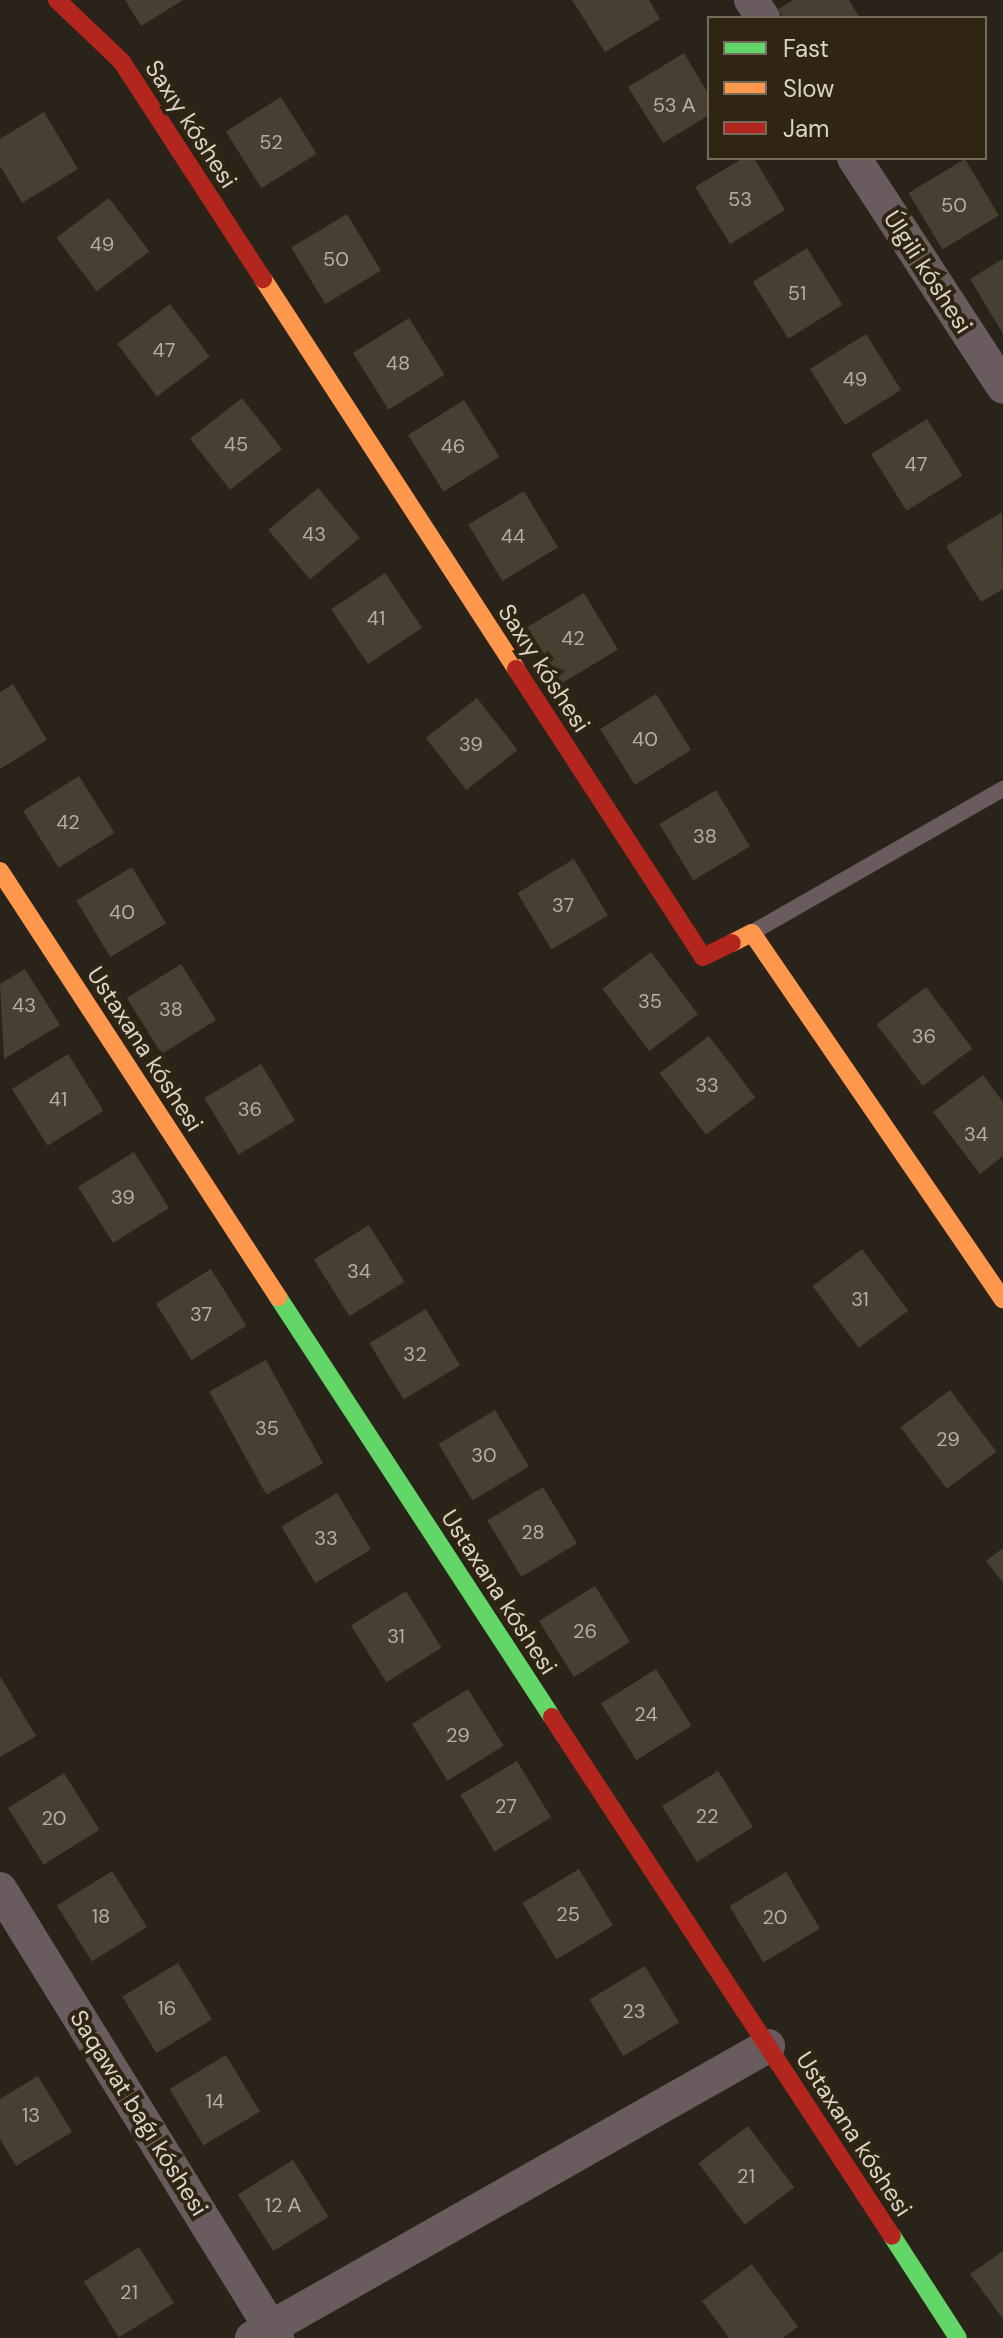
<!DOCTYPE html>
<meta charset="utf-8">
<style>
body{margin:0}
#map{position:relative;width:1003px;height:2338px;overflow:hidden;background:#292319;font-family:"DM Sans",sans-serif}
div>[style]{position:absolute}
.building>*{inset:0;background:#473f32;transform-origin:0 0}
.lane>*{height:16px;margin:-8px;padding:0 8px;transform-origin:8px;border-radius:8px;background:#6a5c5e}
.street>*{height:34px;margin:-17px;padding:0 17px;transform-origin:17px;border-radius:17px;background:#6a5c5e}
.fast>*{height:18px;margin:-9px;padding:0 9px;transform-origin:9px;border-radius:9px;background:#63d668}
.slow>*{height:18px;margin:-9px;padding:0 9px;transform-origin:9px;border-radius:9px;background:#ff974d}
.jam>*{height:18px;margin:-9px;padding:0 9px;transform-origin:9px;border-radius:9px;background:#b3261e}
span{translate:-50% -50%;white-space:nowrap;text-align:center;line-height:1.15;-webkit-text-stroke:8px #302512;paint-order:stroke}
.number-label{font-size:20px;color:#b5aea2}
.number-label span{-webkit-text-stroke-width:0}
.street-label{font-size:24px;color:#dad3c8}
.legend{position:absolute;left:707px;top:16px;width:280px;height:144px;box-sizing:border-box;background:#302512;border:2px solid #746b5b;margin:0;padding:10px 14px;list-style:none;font-size:24px;color:#dad3c8}
.legend li{display:flex;align-items:center;gap:16px;height:40px}
.legend b{width:40px;border:2px solid #746b5b}
</style>
<div id="map">
<div class="building">
<i style="clip-path:polygon(125px 0,183px 0,141px 26px)"></i>
<i style="clip-path:polygon(572px 0,649px 0,660px 19px,605px 52px)"></i>
<i style="clip-path:polygon(793px 0,849px 0,860px 18px,783px 18px,778px 9px)"></i>
<i style="clip-path:polygon(684px 53px,709px 95px,709px 115px,663px 143px,628px 87px)"></i>
<i style="left:281px;top:97px;width:67px;height:65px;rotate:58deg"></i>
<i style="clip-path:polygon(44px 112px,78px 169px,22px 203px,0 166px,0 139px)"></i>
<i style="clip-path:polygon(743px 158px,754px 158px,785px 210px,730px 244px,695px 187px)"></i>
<i style="left:965px;top:159px;width:66px;height:66px;rotate:59deg"></i>
<i style="left:109px;top:198px;width:67px;height:66px;rotate:53deg"></i>
<i style="left:347px;top:214px;width:66px;height:65px;rotate:59deg"></i>
<i style="left:807px;top:248px;width:67px;height:64px;rotate:58deg"></i>
<i style="clip-path:polygon(1003px 259px,1003px 334px,970px 279px)"></i>
<i style="left:170px;top:304px;width:66px;height:66px;rotate:53deg"></i>
<i style="left:409px;top:318px;width:67px;height:66px;rotate:58deg"></i>
<i style="left:866px;top:334px;width:66px;height:66px;rotate:58deg"></i>
<i style="left:242px;top:398px;width:65px;height:66px;rotate:52deg"></i>
<i style="left:464px;top:400px;width:67px;height:66px;rotate:58deg"></i>
<i style="left:927px;top:419px;width:67px;height:66px;rotate:58deg"></i>
<i style="left:318px;top:488px;width:65px;height:65px;rotate:50deg"></i>
<i style="left:524px;top:491px;width:66px;height:65px;rotate:59deg"></i>
<i style="clip-path:polygon(1002px 512px,1003px 589px,981px 602px,946px 546px)"></i>
<i style="left:385px;top:573px;width:66px;height:65px;rotate:56deg"></i>
<i style="left:584px;top:593px;width:66px;height:66px;rotate:59deg"></i>
<i style="clip-path:polygon(13px 684px,47px 740px,0 769px,0 692px)"></i>
<i style="left:656px;top:694px;width:66px;height:66px;rotate:58deg"></i>
<i style="left:477px;top:698px;width:66px;height:65px;rotate:52deg"></i>
<i style="left:79px;top:776px;width:67px;height:66px;rotate:58deg"></i>
<i style="left:716px;top:790px;width:66px;height:66px;rotate:59deg"></i>
<i style="left:574px;top:859px;width:66px;height:66px;rotate:59deg"></i>
<i style="left:132px;top:867px;width:66px;height:65px;rotate:59deg"></i>
<i style="left:651px;top:952px;width:78px;height:61px;rotate:53deg"></i>
<i style="left:181px;top:964px;width:66px;height:64px;rotate:58deg"></i>
<i style="clip-path:polygon(25px 969px,60px 1025px,4px 1059px,0 984px)"></i>
<i style="left:926px;top:987px;width:77px;height:62px;rotate:53deg"></i>
<i style="left:709px;top:1036px;width:77px;height:62px;rotate:53deg"></i>
<i style="left:68px;top:1054px;width:67px;height:66px;rotate:58deg"></i>
<i style="left:261px;top:1064px;width:66px;height:66px;rotate:59deg"></i>
<i style="clip-path:polygon(983px 1075px,1003px 1102px,1003px 1156px,980px 1174px,933px 1112px)"></i>
<i style="left:134px;top:1152px;width:66px;height:66px;rotate:58deg"></i>
<i style="left:369px;top:1225px;width:67px;height:65px;rotate:58deg"></i>
<i style="left:862px;top:1249px;width:77px;height:62px;rotate:53deg"></i>
<i style="left:211px;top:1269px;width:67px;height:65px;rotate:58deg"></i>
<i style="left:426px;top:1309px;width:66px;height:66px;rotate:59deg"></i>
<i style="left:266px;top:1360px;width:118px;height:65px;rotate:61deg"></i>
<i style="left:950px;top:1390px;width:77px;height:62px;rotate:53deg"></i>
<i style="left:495px;top:1410px;width:66px;height:66px;rotate:59deg"></i>
<i style="left:543px;top:1487px;width:66px;height:65px;rotate:59deg"></i>
<i style="left:337px;top:1493px;width:66px;height:65px;rotate:59deg"></i>
<i style="clip-path:polygon(1003px 1548px,1003px 1583px,986px 1561px)"></i>
<i style="left:595px;top:1586px;width:66px;height:66px;rotate:58deg"></i>
<i style="left:406px;top:1591px;width:67px;height:65px;rotate:58deg"></i>
<i style="left:656px;top:1669px;width:67px;height:65px;rotate:58deg"></i>
<i style="clip-path:polygon(0 1676px,36px 1736px,0 1757px)"></i>
<i style="left:468px;top:1689px;width:67px;height:66px;rotate:58deg"></i>
<i style="left:517px;top:1761px;width:66px;height:66px;rotate:59deg"></i>
<i style="left:718px;top:1771px;width:66px;height:66px;rotate:58deg"></i>
<i style="left:64px;top:1773px;width:67px;height:66px;rotate:58deg"></i>
<i style="left:579px;top:1869px;width:66px;height:66px;rotate:59deg"></i>
<i style="left:112px;top:1871px;width:66px;height:65px;rotate:58deg"></i>
<i style="left:786px;top:1872px;width:66px;height:66px;rotate:59deg"></i>
<i style="left:178px;top:1963px;width:66px;height:65px;rotate:59deg"></i>
<i style="left:645px;top:1966px;width:66px;height:65px;rotate:59deg"></i>
<i style="left:226px;top:2055px;width:66px;height:66px;rotate:59deg"></i>
<i style="clip-path:polygon(38px 2076px,72px 2132px,16px 2166px,0 2139px,0 2099px)"></i>
<i style="left:748px;top:2126px;width:77px;height:62px;rotate:53deg"></i>
<i style="left:293px;top:2160px;width:67px;height:65px;rotate:58deg"></i>
<i style="left:139px;top:2247px;width:66px;height:65px;rotate:58deg"></i>
<i style="clip-path:polygon(1003px 2251px,1003px 2319px,970px 2274px)"></i>
<i style="clip-path:polygon(752px 2264px,798px 2327px,783px 2338px,729px 2338px,702px 2301px)"></i>
</div>
<div class="lane">
<i style="left:753px;top:932px;width:288px;rotate:-29.8deg"></i>
</div>
<div class="street">
<i style="left:751px;top:0;width:22px;rotate:56deg"></i>
<i style="left:854px;top:158px;width:273px;rotate:56.9deg"></i>
<i style="left:0;top:1889px;width:528px;rotate:58.33deg"></i>
<i style="left:252px;top:2338px;width:593px;rotate:-29.51deg"></i>
</div>
<div class="fast">
<i style="left:278px;top:1297px;width:501px;rotate:56.88deg"></i>
<i style="left:892px;top:2236px;width:121px;rotate:57.1deg"></i>
</div>
<div class="slow">
<i style="left:263px;top:279px;width:465px;rotate:57deg"></i>
<i style="left:0;top:871px;width:509px;rotate:56.87deg"></i>
<i style="left:732px;top:943px;width:22px;rotate:-27deg"></i>
<i style="left:752px;top:933px;width:444px;rotate:55.6deg"></i>
</div>
<div class="jam">
<i style="left:57px;top:0;width:90px;rotate:43.6deg"></i>
<i style="left:122px;top:62px;width:259px;rotate:57deg"></i>
<i style="left:516px;top:669px;width:343px;rotate:57deg"></i>
<i style="left:703px;top:957px;width:32px;rotate:-26deg"></i>
<i style="left:552px;top:1717px;width:620px;rotate:56.77deg"></i>
</div>
<div class="number-label">
<span style="left:674px;top:105px">53 А</span>
<span style="left:271px;top:142px">52</span>
<span style="left:740px;top:199px">53</span>
<span style="left:954px;top:205px">50</span>
<span style="left:102px;top:244px">49</span>
<span style="left:336px;top:259px">50</span>
<span style="left:797px;top:293px">51</span>
<span style="left:164px;top:350px">47</span>
<span style="left:398px;top:363px">48</span>
<span style="left:855px;top:379px">49</span>
<span style="left:236px;top:444px">45</span>
<span style="left:453px;top:446px">46</span>
<span style="left:916px;top:464px">47</span>
<span style="left:314px;top:534px">43</span>
<span style="left:513px;top:536px">44</span>
<span style="left:376px;top:618px">41</span>
<span style="left:573px;top:638px">42</span>
<span style="left:645px;top:739px">40</span>
<span style="left:471px;top:744px">39</span>
<span style="left:68px;top:822px">42</span>
<span style="left:705px;top:836px">38</span>
<span style="left:563px;top:905px">37</span>
<span style="left:122px;top:912px">40</span>
<span style="left:650px;top:1001px">35</span>
<span style="left:24px;top:1005px">43</span>
<span style="left:171px;top:1009px">38</span>
<span style="left:924px;top:1036px">36</span>
<span style="left:707px;top:1085px">33</span>
<span style="left:58px;top:1099px">41</span>
<span style="left:250px;top:1109px">36</span>
<span style="left:976px;top:1134px">34</span>
<span style="left:123px;top:1197px">39</span>
<span style="left:359px;top:1271px">34</span>
<span style="left:860px;top:1299px">31</span>
<span style="left:201px;top:1314px">37</span>
<span style="left:415px;top:1354px">32</span>
<span style="left:267px;top:1428px">35</span>
<span style="left:948px;top:1439px">29</span>
<span style="left:484px;top:1455px">30</span>
<span style="left:533px;top:1532px">28</span>
<span style="left:326px;top:1538px">33</span>
<span style="left:585px;top:1631px">26</span>
<span style="left:396px;top:1636px">31</span>
<span style="left:646px;top:1714px">24</span>
<span style="left:458px;top:1735px">29</span>
<span style="left:506px;top:1806px">27</span>
<span style="left:707px;top:1816px">22</span>
<span style="left:54px;top:1818px">20</span>
<span style="left:568px;top:1914px">25</span>
<span style="left:101px;top:1916px">18</span>
<span style="left:775px;top:1917px">20</span>
<span style="left:167px;top:2008px">16</span>
<span style="left:634px;top:2011px">23</span>
<span style="left:215px;top:2101px">14</span>
<span style="left:31px;top:2115px">13</span>
<span style="left:746px;top:2176px">21</span>
<span style="left:283px;top:2205px">12 А</span>
<span style="left:129px;top:2292px">21</span>
</div>
<div class="street-label">
<span style="left:191px;top:124px;rotate:57deg">Saxıy kóshesi</span>
<span style="left:928px;top:272px;rotate:57deg">Úlgili kóshesi</span>
<span style="left:544px;top:668px;rotate:57deg">Saxıy kóshesi</span>
<span style="left:145px;top:1049px;rotate:57deg">Ustaxana kóshesi</span>
<span style="left:499px;top:1592px;rotate:57deg">Ustaxana kóshesi</span>
<span style="left:139px;top:2113px;rotate:58deg">Saqawat baǵı kóshesi</span>
<span style="left:854px;top:2134px;rotate:57deg">Ustaxana kóshesi</span>
</div>
<ul class="legend">
<li><b style="height:10px;background:#63d668"></b>Fast</li>
<li><b style="height:10px;background:#ff974d"></b>Slow</li>
<li><b style="height:10px;background:#b3261e"></b>Jam</li>
</ul>
</div>
